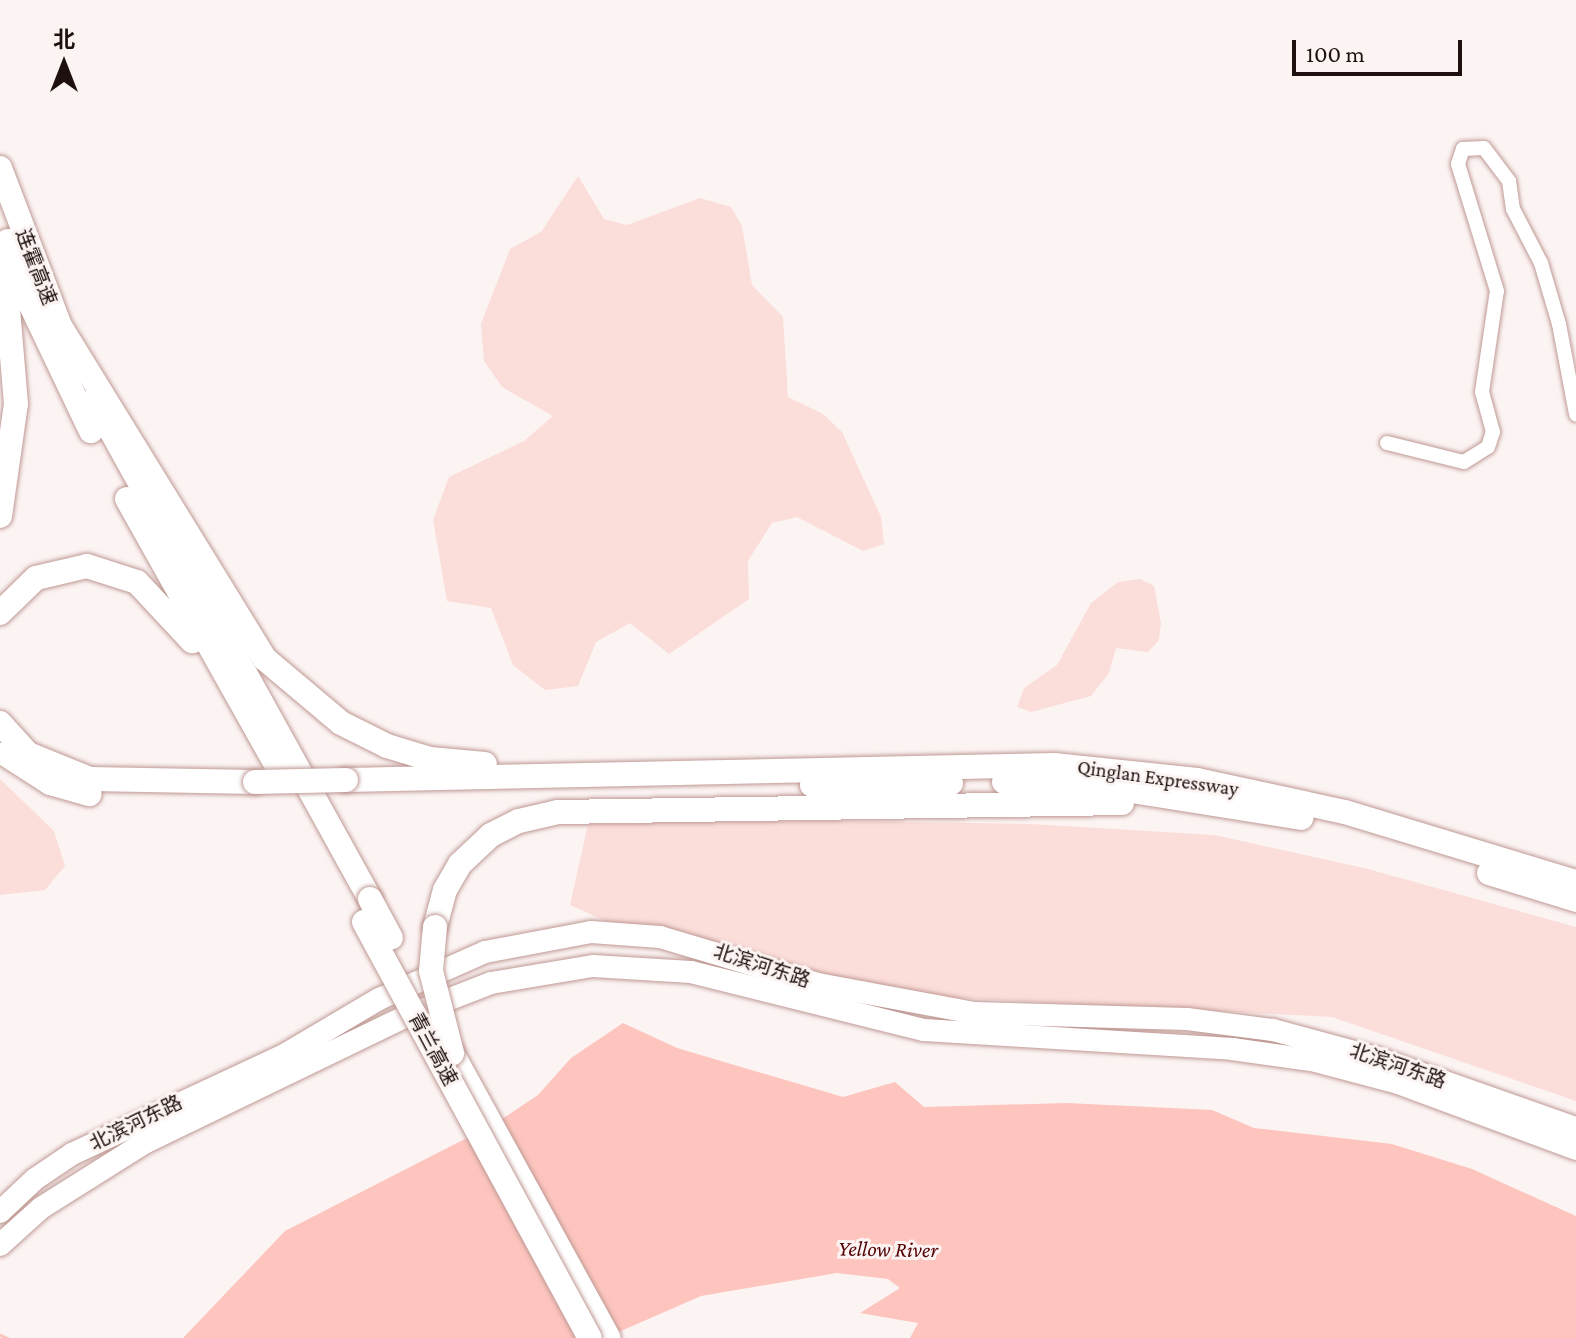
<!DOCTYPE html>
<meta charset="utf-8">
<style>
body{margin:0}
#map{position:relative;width:1576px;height:1338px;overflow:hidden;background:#fcf4f3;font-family:"Crimson Pro","Noto Sans SC",serif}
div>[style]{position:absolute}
.green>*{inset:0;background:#fbddd9}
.water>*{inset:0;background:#fdc5be}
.stream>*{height:3px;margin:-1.5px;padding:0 1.5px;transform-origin:1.5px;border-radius:1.5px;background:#fdc5be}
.roads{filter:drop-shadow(0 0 2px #bf9994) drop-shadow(0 0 2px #bf9994)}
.minor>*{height:14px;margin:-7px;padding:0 7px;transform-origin:7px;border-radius:7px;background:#fff}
.primary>*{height:22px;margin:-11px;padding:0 11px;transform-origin:11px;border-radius:11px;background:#fff}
.motorway>*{height:24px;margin:-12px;padding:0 12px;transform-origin:12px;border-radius:12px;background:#fff}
.bridges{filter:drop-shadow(0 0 2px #bf9994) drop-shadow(0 0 2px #bf9994)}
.motorway-bridge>*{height:24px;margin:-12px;padding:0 12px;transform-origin:12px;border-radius:12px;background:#fff}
span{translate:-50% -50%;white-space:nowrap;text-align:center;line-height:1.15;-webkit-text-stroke:6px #fcf4f3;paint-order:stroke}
.street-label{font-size:20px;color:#1d100e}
.water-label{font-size:22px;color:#540406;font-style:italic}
.north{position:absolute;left:24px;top:24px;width:80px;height:80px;-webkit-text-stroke:6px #fcf4f3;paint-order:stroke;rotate:0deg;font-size:22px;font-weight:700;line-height:32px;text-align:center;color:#1d100e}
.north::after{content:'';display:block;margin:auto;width:28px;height:36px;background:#1d100e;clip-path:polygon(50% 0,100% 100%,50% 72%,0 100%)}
.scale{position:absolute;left:1292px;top:40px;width:170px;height:36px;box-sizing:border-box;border:4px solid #1d100e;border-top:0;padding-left:10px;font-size:24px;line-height:28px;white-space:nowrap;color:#1d100e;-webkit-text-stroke:6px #fcf4f3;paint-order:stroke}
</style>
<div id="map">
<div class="green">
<i style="clip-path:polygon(578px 176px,604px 219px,627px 225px,700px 198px,731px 207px,742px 226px,752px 285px,783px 317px,788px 397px,823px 414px,842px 432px,881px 517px,884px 544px,863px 551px,797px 517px,772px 523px,748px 561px,749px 599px,669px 654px,630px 623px,596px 642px,578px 686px,545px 690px,513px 665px,491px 608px,447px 601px,433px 520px,449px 477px,524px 441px,553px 416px,502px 387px,484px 361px,481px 324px,510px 249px,541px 232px)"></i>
<i style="clip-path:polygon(1140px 579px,1154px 586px,1161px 623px,1159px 640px,1148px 652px,1116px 648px,1109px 673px,1091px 696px,1031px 712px,1017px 707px,1024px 688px,1057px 665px,1091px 603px,1118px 582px)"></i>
<i style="clip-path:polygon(0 779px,54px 831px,65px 866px,45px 890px,0 895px)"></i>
<i style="clip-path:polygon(833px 821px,1031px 824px,1214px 835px,1368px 869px,1576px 927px,1576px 1101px,1332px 1017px,897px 995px,644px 938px,570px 905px,588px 824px)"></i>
</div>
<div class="water">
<i style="clip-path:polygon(623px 1023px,677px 1048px,843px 1097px,895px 1082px,924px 1107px,1067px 1103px,1212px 1110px,1254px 1128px,1392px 1144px,1472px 1169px,1576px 1216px,1576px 1338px,910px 1338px,918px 1323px,860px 1313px,900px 1288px,888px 1279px,837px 1273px,701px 1296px,605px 1338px,183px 1338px,285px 1231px,496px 1123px,538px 1095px,571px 1058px)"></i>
</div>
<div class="stream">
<i style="left:0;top:1335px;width:8px;rotate:23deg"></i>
</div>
<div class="roads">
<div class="minor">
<i style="left:1387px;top:443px;width:79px;rotate:13.9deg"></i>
<i style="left:1464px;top:462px;width:28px;rotate:-32deg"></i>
<i style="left:1488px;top:447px;width:16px;rotate:-72deg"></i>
<i style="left:1493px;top:432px;width:41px;rotate:-105.4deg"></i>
<i style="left:1482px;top:392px;width:102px;rotate:-81.6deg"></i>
<i style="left:1497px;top:291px;width:133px;rotate:-107.1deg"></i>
<i style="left:1458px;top:164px;width:16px;rotate:-72deg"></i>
<i style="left:1463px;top:149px;width:21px;rotate:-3deg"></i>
<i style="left:1484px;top:148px;width:41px;rotate:52.9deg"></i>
<i style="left:1509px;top:181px;width:28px;rotate:82deg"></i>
<i style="left:1513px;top:209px;width:61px;rotate:62.6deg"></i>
<i style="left:1541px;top:263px;width:64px;rotate:73.6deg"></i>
<i style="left:1559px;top:324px;width:92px;rotate:79.3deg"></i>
</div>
<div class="primary">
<i style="left:0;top:1212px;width:48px;rotate:-43.3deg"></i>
<i style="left:35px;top:1179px;width:45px;rotate:-34deg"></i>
<i style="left:72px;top:1154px;width:236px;rotate:-25deg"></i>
<i style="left:286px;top:1054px;width:108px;rotate:-30.6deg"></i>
<i style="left:379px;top:999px;width:116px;rotate:-23.9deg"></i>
<i style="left:485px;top:952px;width:108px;rotate:-10.7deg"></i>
<i style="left:591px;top:932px;width:69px;rotate:4.1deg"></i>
<i style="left:660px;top:937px;width:165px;rotate:16.6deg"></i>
<i style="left:818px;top:984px;width:159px;rotate:10.5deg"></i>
<i style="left:974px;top:1013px;width:213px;rotate:1.6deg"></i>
<i style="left:1187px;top:1019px;width:87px;rotate:7.3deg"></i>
<i style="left:1273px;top:1030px;width:108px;rotate:15.1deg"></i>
<i style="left:1377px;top:1058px;width:211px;rotate:19.4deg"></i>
<i style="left:0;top:1245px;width:55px;rotate:-42.1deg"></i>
<i style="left:41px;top:1208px;width:124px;rotate:-32.2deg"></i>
<i style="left:146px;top:1142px;width:292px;rotate:-25.8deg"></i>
<i style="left:409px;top:1015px;width:88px;rotate:-21.3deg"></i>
<i style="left:491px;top:983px;width:103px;rotate:-9.5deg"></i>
<i style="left:593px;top:966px;width:98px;rotate:3.5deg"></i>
<i style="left:691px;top:972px;width:240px;rotate:14deg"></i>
<i style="left:924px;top:1030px;width:309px;rotate:3.5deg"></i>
<i style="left:1232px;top:1049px;width:85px;rotate:8.1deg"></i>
<i style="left:1316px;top:1061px;width:85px;rotate:15deg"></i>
<i style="left:1398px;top:1083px;width:190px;rotate:20.3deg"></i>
</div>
<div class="motorway">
<i style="left:0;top:168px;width:178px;rotate:69.2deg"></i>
<i style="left:8px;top:241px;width:57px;rotate:71.6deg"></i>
<i style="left:26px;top:295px;width:151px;rotate:64.5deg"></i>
<i style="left:57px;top:321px;width:397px;rotate:58.4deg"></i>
<i style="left:265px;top:659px;width:99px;rotate:40.1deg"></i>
<i style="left:341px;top:723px;width:51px;rotate:26.6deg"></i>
<i style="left:387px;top:746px;width:45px;rotate:16.8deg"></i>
<i style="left:430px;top:759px;width:55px;rotate:5.2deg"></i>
<i style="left:94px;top:400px;width:570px;rotate:61.05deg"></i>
<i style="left:127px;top:499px;width:319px;rotate:60.7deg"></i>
<i style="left:0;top:516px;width:113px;rotate:-81.9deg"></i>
<i style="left:16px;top:404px;width:144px;rotate:-94.8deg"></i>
<i style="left:0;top:613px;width:50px;rotate:-44.2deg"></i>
<i style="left:36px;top:578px;width:52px;rotate:-13.2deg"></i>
<i style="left:87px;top:566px;width:52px;rotate:17.7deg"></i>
<i style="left:137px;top:582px;width:81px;rotate:47deg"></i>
<i style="left:0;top:723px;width:42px;rotate:47.9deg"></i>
<i style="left:28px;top:754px;width:67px;rotate:22deg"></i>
<i style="left:90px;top:779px;width:165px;rotate:1deg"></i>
<i style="left:5px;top:754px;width:54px;rotate:32.8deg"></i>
<i style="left:50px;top:783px;width:41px;rotate:15.8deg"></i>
<i style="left:346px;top:780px;width:708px;rotate:-1.21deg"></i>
<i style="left:1054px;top:765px;width:144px;rotate:6deg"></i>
<i style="left:1197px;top:780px;width:151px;rotate:12.2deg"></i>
<i style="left:1345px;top:812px;width:241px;rotate:16.9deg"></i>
<i style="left:1004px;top:782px;width:96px;rotate:2.4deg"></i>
<i style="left:1100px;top:786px;width:204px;rotate:9deg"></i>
<i style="left:812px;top:785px;width:139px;rotate:-0.8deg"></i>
<i style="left:1489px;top:873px;width:91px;rotate:17.2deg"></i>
<i style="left:435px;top:927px;width:38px;rotate:-75deg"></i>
<i style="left:445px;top:890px;width:30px;rotate:-60deg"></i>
<i style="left:460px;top:864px;width:42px;rotate:-43.1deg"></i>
<i style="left:491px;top:835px;width:31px;rotate:-27deg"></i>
<i style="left:519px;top:821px;width:40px;rotate:-13deg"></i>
<i style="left:558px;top:812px;width:564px;rotate:-0.91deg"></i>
<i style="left:452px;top:1053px;width:325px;rotate:61.2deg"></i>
</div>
</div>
<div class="bridges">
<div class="motorway-bridge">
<i style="left:255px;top:782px;width:91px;rotate:-1.3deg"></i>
<i style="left:370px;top:899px;width:44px;rotate:61.7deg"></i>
<i style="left:364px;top:922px;width:473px;rotate:61.5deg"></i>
<i style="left:435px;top:927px;width:44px;rotate:95.2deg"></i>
<i style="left:431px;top:971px;width:85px;rotate:75.6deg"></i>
</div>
</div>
<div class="street-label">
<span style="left:36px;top:267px;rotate:69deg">连霍高速</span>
<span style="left:1158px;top:778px;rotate:8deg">Qinglan Expressway</span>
<span style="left:762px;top:966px;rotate:18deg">北滨河东路</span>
<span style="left:433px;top:1049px;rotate:62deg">青兰高速</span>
<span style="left:1398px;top:1066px;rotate:19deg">北滨河东路</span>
<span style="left:136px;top:1123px;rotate:-26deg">北滨河东路</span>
</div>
<div class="water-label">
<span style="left:888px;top:1249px;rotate:1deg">Yellow River</span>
</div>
<div class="north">北</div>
<div class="scale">100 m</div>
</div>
